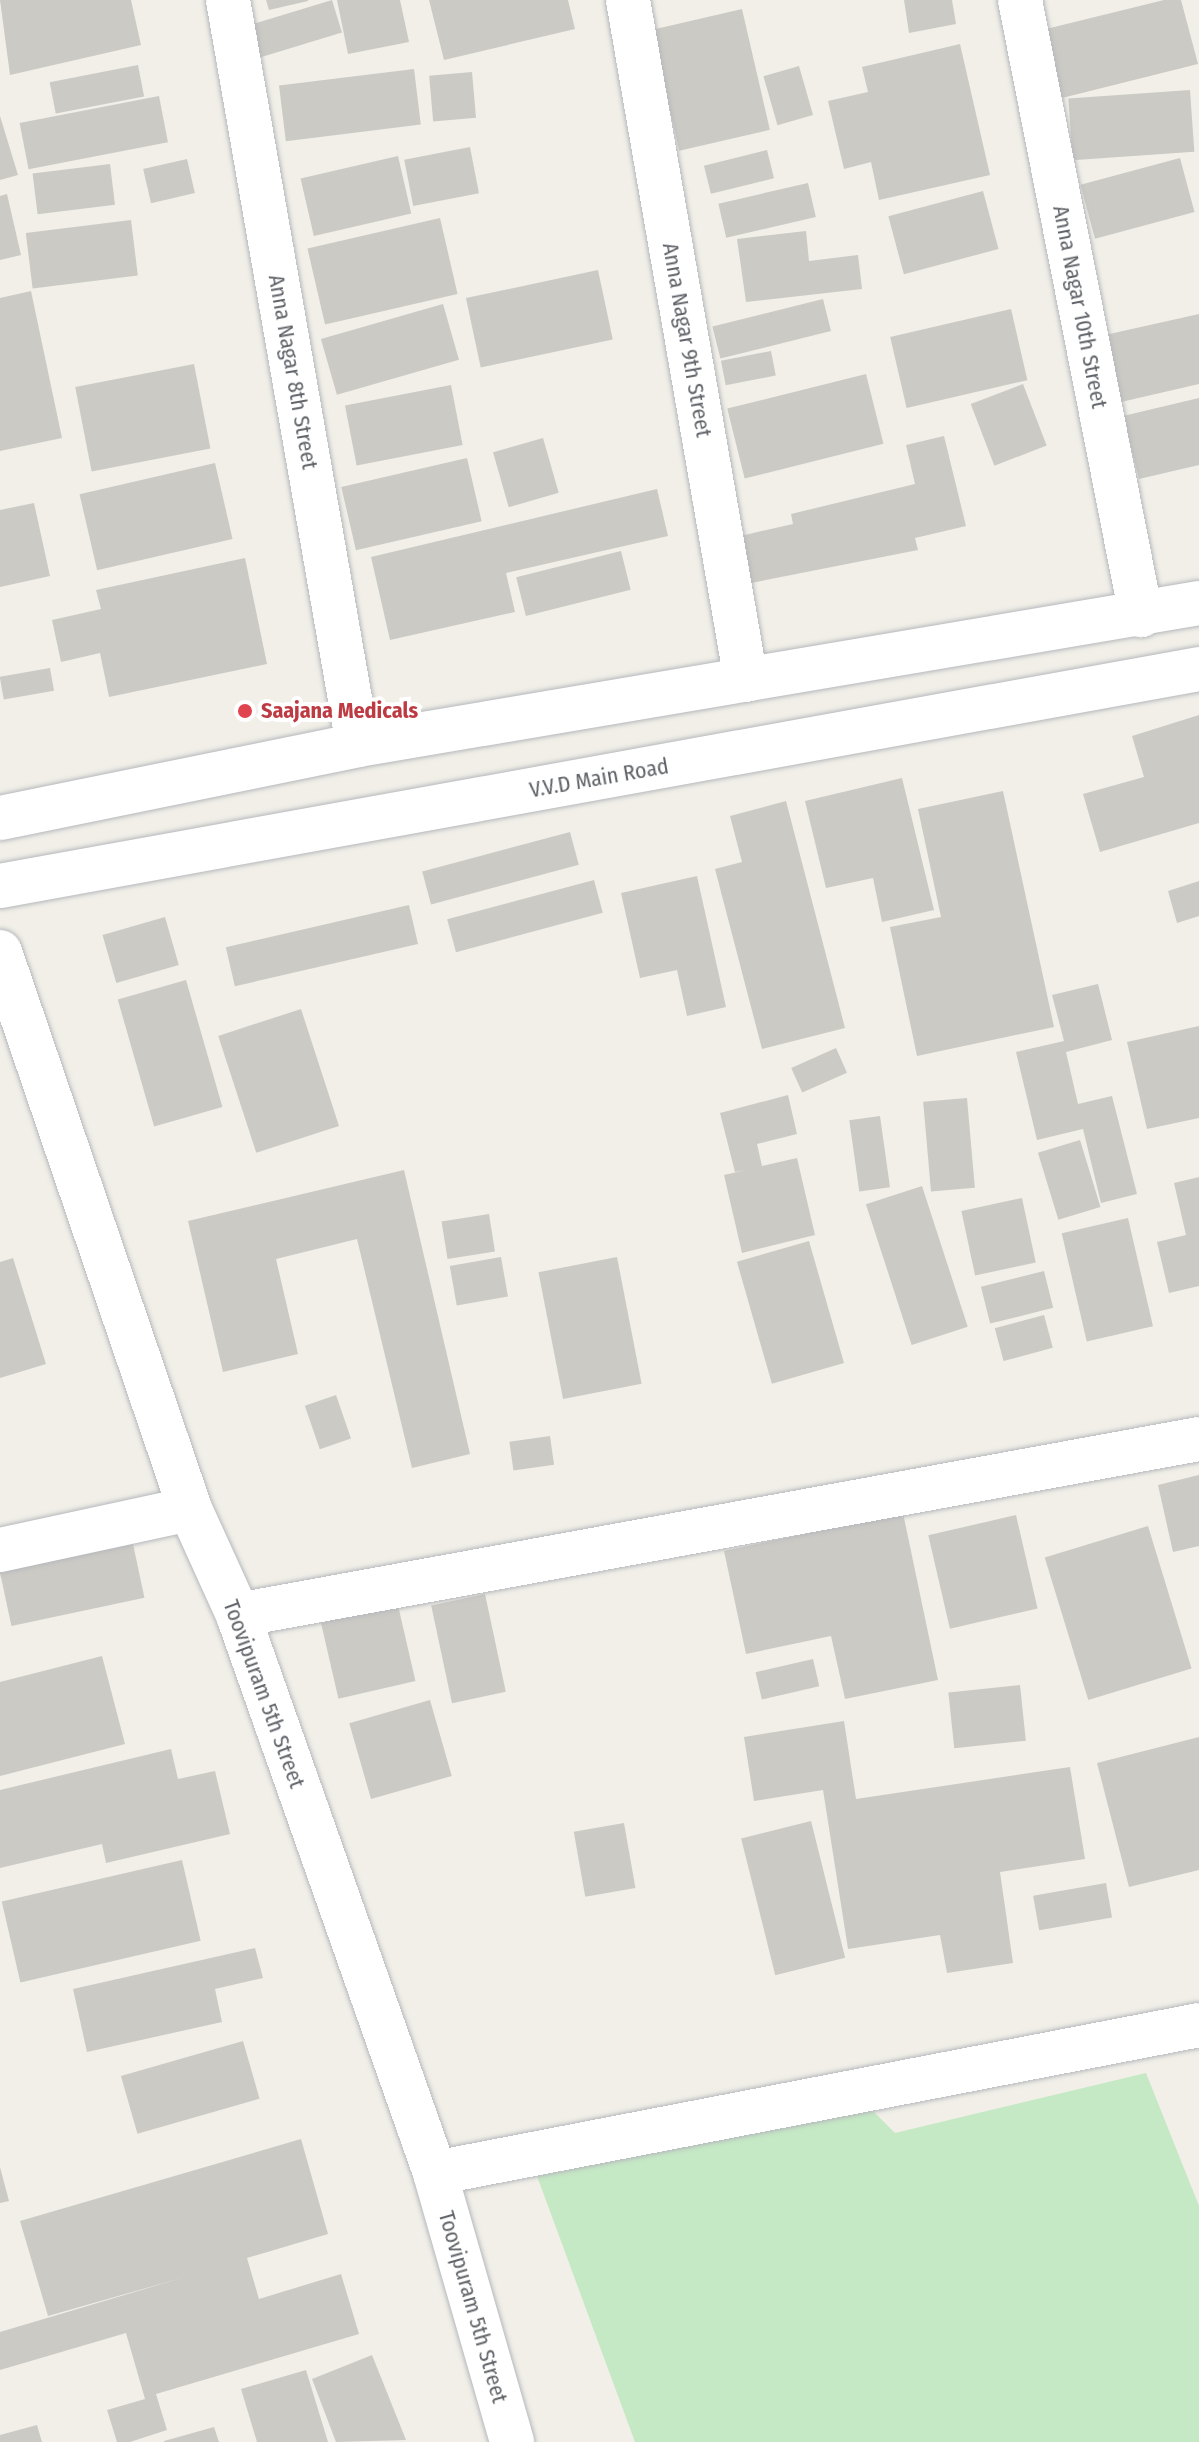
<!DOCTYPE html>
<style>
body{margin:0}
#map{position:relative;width:1199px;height:2442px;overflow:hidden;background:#f1efe8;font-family:"Fira Sans Condensed",sans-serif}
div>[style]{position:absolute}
.green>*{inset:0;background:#c5e8c5}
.building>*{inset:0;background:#cccac5;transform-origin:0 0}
.roads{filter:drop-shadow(0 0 2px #b5b8bc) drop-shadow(0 0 2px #b5b8bc)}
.minor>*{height:44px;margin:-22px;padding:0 22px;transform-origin:22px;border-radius:22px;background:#fff}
.secondary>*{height:44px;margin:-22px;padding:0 22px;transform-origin:22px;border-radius:22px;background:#fff}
.dots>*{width:22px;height:22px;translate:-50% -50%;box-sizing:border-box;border:4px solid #fff;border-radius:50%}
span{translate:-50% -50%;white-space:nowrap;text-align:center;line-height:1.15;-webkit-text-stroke:8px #fff;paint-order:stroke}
.street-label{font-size:22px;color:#5f6368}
.health-label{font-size:22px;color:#be3a42;font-weight:700}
.left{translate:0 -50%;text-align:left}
</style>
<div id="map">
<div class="green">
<i style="clip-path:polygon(1146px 2073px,1199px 2206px,1199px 2442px,635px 2442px,537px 2176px,867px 2105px,895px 2133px)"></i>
</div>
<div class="building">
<i style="clip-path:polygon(0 0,131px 0,141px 45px,10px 75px)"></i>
<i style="clip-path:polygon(266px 0,308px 0,308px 1px,269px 10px)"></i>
<i style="left:332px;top:0;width:34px;height:85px;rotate:73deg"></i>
<i style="clip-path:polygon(337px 0,400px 0,409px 42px,348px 54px)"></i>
<i style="clip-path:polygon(429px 0,568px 0,575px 29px,444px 60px)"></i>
<i style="clip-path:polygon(904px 0,952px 0,956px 24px,909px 33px)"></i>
<i style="clip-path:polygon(1164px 0,1181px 0,1198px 64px,1054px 100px,1038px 31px)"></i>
<i style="left:742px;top:9px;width:124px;height:93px;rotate:77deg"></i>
<i style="clip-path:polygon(960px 44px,990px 175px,879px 200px,871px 162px,844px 169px,828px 101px,868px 92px,862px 67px)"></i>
<i style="left:138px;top:65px;width:32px;height:90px;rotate:79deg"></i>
<i style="left:799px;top:66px;width:51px;height:37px;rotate:74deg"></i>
<i style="left:414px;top:69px;width:56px;height:136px;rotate:83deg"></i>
<i style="left:472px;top:72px;width:46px;height:43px;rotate:85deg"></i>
<i style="left:1190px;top:90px;width:62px;height:122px;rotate:86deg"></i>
<i style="left:159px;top:96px;width:47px;height:142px;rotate:79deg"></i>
<i style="clip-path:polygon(0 116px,18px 175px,0 180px)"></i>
<i style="left:470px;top:147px;width:47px;height:67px;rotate:79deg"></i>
<i style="left:767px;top:150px;width:29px;height:65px;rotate:76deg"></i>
<i style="left:398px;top:156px;width:59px;height:100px;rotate:77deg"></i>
<i style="left:1180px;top:158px;width:56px;height:103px;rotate:75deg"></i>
<i style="left:187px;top:159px;width:35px;height:45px;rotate:77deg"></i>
<i style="left:110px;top:164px;width:41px;height:78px;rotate:83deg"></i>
<i style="left:808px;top:183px;width:35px;height:92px;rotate:77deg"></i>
<i style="left:983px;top:191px;width:60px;height:98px;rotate:75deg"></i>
<i style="clip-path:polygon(7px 194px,21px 255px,0 260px,0 196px)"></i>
<i style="left:440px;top:218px;width:78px;height:136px;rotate:77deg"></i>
<i style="left:131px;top:220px;width:56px;height:106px;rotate:83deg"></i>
<i style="clip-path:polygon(806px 231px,809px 261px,858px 255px,862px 289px,746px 302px,737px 239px)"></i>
<i style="left:598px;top:270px;width:71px;height:135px;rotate:78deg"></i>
<i style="clip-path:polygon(31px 291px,62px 438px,0 451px,0 298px)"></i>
<i style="left:823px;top:299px;width:33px;height:114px;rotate:76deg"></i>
<i style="left:443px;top:304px;width:58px;height:127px;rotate:74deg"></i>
<i style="left:1011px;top:309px;width:73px;height:124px;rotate:77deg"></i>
<i style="clip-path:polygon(1199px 314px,1199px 384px,1121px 402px,1105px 335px)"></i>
<i style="left:771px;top:351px;width:25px;height:51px;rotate:79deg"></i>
<i style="left:194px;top:364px;width:86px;height:121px;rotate:79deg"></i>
<i style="left:866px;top:374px;width:72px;height:143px;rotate:76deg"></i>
<i style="left:1023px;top:384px;width:66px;height:56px;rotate:69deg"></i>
<i style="left:451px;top:385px;width:61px;height:108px;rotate:79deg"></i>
<i style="clip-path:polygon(1199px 398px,1199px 465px,1139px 479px,1123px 416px)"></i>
<i style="clip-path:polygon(944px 436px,966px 526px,915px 538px,918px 550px,746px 584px,736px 537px,793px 524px,791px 514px,915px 484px,906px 445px)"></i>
<i style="left:543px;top:438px;width:57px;height:52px;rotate:74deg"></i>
<i style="left:467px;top:458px;width:65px;height:129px;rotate:77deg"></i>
<i style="left:215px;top:463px;width:78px;height:139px;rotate:77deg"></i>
<i style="clip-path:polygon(657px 489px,668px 536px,506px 573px,515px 612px,390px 640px,371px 557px)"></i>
<i style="clip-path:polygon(34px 503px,50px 576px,0 587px,0 510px)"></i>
<i style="left:621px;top:551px;width:40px;height:108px;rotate:76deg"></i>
<i style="clip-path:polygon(245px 558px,267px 664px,109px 697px,100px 653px,61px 662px,52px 620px,101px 609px,96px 590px)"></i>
<i style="left:50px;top:668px;width:23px;height:51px;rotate:80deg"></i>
<i style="clip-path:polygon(1199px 715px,1199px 823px,1100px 852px,1083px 794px,1144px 777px,1132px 736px)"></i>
<i style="clip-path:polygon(902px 778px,934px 910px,882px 922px,873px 878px,826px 888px,805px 801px)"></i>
<i style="clip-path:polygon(1003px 791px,1054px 1027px,917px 1056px,890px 927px,941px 917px,918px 809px)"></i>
<i style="clip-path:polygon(786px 801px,845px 1028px,762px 1049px,715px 869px,742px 862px,730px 816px)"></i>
<i style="left:570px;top:832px;width:34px;height:153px;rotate:75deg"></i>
<i style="clip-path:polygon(697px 876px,726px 1007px,687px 1016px,677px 970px,640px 978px,621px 893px)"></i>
<i style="left:594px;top:880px;width:34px;height:152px;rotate:75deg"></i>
<i style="clip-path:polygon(1199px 881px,1199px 916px,1177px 923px,1168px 891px)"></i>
<i style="left:409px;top:905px;width:40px;height:188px;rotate:77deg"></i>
<i style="left:165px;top:917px;width:50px;height:65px;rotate:74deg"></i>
<i style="left:186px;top:980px;width:132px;height:71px;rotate:74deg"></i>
<i style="clip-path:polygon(1098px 984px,1112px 1040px,1066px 1052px,1078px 1104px,1112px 1096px,1137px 1194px,1101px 1203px,1083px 1129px,1037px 1140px,1016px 1052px,1064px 1041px,1052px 995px)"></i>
<i style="left:301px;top:1009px;width:123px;height:87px;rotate:72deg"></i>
<i style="clip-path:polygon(1199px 1026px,1199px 1118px,1147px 1129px,1127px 1042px)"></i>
<i style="left:836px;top:1048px;width:27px;height:49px;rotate:66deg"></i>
<i style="clip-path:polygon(788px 1095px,797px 1134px,757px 1144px,762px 1166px,797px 1158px,815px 1235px,742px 1253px,724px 1175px,746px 1170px,735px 1172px,720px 1113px)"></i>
<i style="left:967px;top:1098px;width:90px;height:44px;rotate:85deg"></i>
<i style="left:880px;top:1116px;width:72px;height:31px;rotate:82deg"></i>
<i style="left:1080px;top:1140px;width:70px;height:44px;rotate:73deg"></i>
<i style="clip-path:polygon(404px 1170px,470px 1454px,412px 1468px,357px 1239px,276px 1259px,298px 1354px,223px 1372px,188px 1221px)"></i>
<i style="clip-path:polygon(1199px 1177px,1199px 1286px,1169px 1293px,1157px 1242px,1186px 1235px,1174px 1183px)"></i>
<i style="left:922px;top:1186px;width:148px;height:59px;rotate:72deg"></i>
<i style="left:1022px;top:1198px;width:66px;height:62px;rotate:78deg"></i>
<i style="left:489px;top:1214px;width:38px;height:48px;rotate:81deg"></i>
<i style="left:1128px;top:1218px;width:111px;height:68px;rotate:77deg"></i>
<i style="left:809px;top:1241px;width:127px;height:75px;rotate:74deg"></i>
<i style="left:501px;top:1257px;width:40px;height:52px;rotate:80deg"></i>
<i style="left:617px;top:1257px;width:129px;height:80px;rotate:79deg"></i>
<i style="clip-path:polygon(13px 1258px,46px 1364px,0 1378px,0 1262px)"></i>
<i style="left:1044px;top:1271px;width:38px;height:65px;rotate:76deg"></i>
<i style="left:1044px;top:1315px;width:34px;height:51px;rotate:75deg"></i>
<i style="left:336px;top:1395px;width:46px;height:33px;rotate:71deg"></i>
<i style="left:550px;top:1436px;width:29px;height:41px;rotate:82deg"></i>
<i style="clip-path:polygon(1199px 1475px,1199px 1546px,1173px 1552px,1158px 1485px)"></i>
<i style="clip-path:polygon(903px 1513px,938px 1680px,845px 1699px,831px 1636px,746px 1654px,724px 1551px)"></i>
<i style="left:1016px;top:1515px;width:96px;height:90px;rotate:77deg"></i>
<i style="left:1148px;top:1526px;width:149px;height:108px;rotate:73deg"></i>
<i style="left:133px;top:1544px;width:55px;height:136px;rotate:78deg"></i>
<i style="left:485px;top:1594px;width:100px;height:55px;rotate:78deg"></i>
<i style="left:397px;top:1601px;width:82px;height:79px;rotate:77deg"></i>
<i style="clip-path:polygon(102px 1656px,125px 1744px,0 1776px,0 1682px)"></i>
<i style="left:813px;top:1659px;width:28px;height:59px;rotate:77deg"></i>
<i style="left:1020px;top:1685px;width:56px;height:72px;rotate:84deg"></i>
<i style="left:430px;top:1700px;width:79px;height:84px;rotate:74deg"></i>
<i style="clip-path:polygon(844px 1721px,856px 1799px,1070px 1767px,1085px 1859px,1000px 1872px,1013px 1963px,947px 1973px,940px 1935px,848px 1949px,823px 1790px,754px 1801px,744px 1737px)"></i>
<i style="clip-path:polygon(1199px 1737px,1199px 1870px,1129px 1887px,1097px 1763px)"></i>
<i style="clip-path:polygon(171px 1749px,178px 1779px,215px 1771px,230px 1834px,106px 1863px,102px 1844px,0 1868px,0 1790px)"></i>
<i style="left:811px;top:1821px;width:141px;height:72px;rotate:76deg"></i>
<i style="left:624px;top:1823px;width:66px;height:51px;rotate:80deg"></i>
<i style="left:182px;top:1860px;width:83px;height:185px;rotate:77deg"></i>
<i style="left:1106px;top:1883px;width:35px;height:74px;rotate:80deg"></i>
<i style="clip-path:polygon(255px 1948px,263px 1978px,215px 1989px,222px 2022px,87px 2052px,73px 1989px)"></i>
<i style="left:243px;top:2041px;width:60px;height:127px;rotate:74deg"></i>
<i style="clip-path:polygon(301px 2139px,328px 2234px,247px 2258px,259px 2299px,341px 2274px,359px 2334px,156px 2394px,167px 2430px,130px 2442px,117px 2442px,107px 2410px,145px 2399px,126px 2333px,0 2370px,0 2332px,185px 2277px,48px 2316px,20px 2221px)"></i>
<i style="clip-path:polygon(0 2167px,9px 2201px,0 2203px)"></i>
<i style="clip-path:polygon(372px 2355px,406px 2440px,336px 2442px,312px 2379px)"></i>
<i style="clip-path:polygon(306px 2370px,328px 2442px,257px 2442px,241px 2389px)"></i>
<i style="clip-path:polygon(37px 2425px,42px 2442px,0 2442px,0 2435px)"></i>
<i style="clip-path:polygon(214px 2427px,219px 2442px,164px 2442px,164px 2441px)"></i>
</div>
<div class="roads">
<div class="minor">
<i style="left:228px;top:0;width:756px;rotate:80.1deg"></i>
<i style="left:628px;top:0;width:690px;rotate:80.16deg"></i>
<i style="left:1020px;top:0;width:627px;rotate:78.87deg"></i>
<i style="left:0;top:952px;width:589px;rotate:71.16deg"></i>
<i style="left:190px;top:1509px;width:116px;rotate:65.6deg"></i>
<i style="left:238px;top:1615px;width:592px;rotate:70.55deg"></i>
<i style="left:435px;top:2173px;width:280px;rotate:74deg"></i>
<i style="left:0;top:1550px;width:194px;rotate:-12.2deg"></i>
<i style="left:238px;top:1615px;width:977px;rotate:-10.38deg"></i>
<i style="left:435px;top:2173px;width:778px;rotate:-10.96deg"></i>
</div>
<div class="secondary">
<i style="left:0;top:818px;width:365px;rotate:-11.5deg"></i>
<i style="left:358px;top:745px;width:853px;rotate:-9.58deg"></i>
<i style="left:0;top:886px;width:1218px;rotate:-10.26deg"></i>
</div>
</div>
<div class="dots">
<i style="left:245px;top:711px;background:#e0444e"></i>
</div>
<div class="street-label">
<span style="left:1080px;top:307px;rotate:79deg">Anna Nagar 10th Street</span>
<span style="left:687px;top:340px;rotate:80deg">Anna Nagar 9th Street</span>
<span style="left:293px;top:372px;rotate:80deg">Anna Nagar 8th Street</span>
<span style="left:599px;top:778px;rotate:-10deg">V.V.D Main Road</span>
<span style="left:264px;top:1694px;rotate:70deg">Toovipuram 5th Street</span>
<span style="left:473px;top:2307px;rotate:74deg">Toovipuram 5th Street</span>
</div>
<div class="health-label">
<span class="left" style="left:261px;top:711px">Saajana Medicals</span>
</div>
</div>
